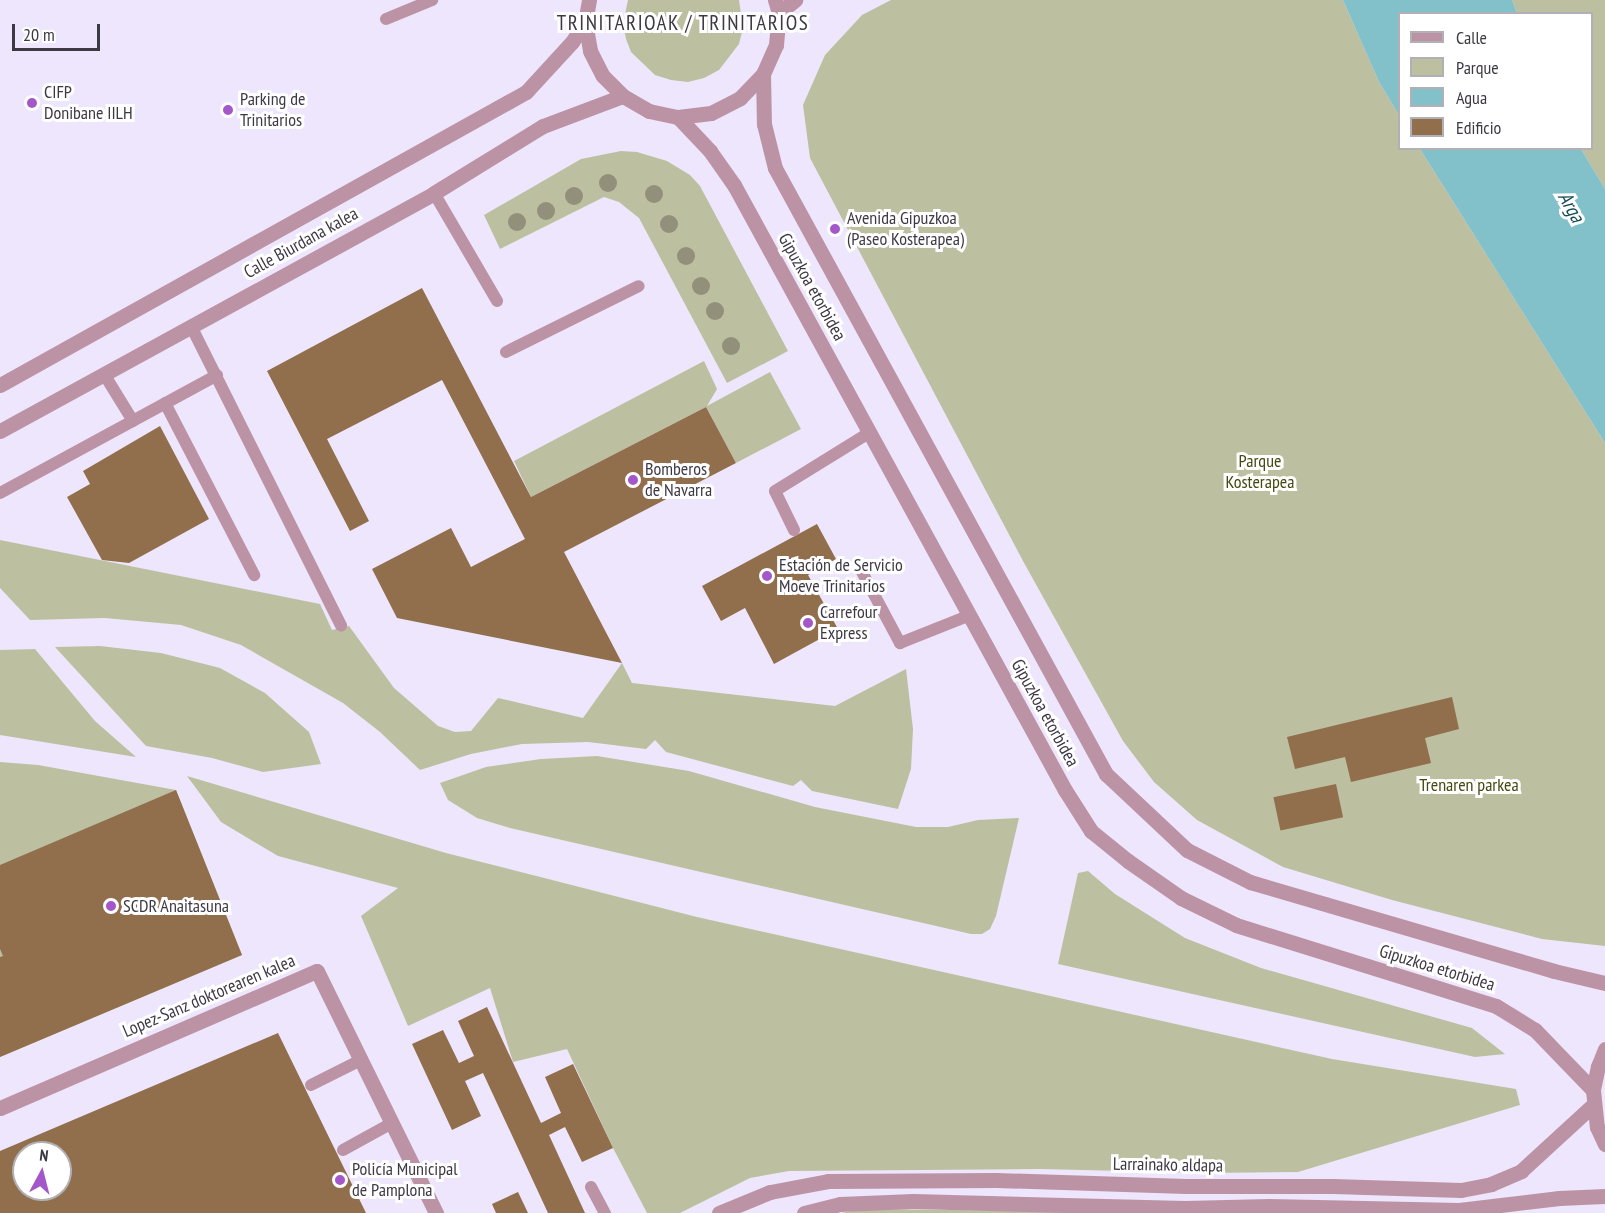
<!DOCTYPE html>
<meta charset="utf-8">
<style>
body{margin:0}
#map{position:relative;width:1605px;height:1213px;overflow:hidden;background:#eee6fc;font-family:"PT Sans Narrow",sans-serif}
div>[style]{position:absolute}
.green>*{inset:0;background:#bcc0a0}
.water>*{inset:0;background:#82c1ca}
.building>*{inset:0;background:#916e4c;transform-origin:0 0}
.service>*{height:12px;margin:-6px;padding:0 6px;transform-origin:6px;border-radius:6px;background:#bc93a5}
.minor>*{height:15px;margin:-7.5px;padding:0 7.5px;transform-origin:7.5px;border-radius:7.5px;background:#bc93a5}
.tertiary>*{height:15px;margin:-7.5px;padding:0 7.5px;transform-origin:7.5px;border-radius:7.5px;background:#bc93a5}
.trees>*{width:18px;height:18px;margin:-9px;border-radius:50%;background:#928f7a}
.dots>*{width:16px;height:16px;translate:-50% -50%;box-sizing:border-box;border:3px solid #fff;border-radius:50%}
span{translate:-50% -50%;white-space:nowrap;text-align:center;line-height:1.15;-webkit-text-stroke:6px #fff;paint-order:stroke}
.poi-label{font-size:18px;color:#3d3944}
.left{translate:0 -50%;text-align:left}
.street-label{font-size:18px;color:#3d3944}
.park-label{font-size:18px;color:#464810}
.water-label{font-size:20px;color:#144c53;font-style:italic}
.quarter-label{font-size:21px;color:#3d3944;letter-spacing:1.5px}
.legend{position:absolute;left:1398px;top:12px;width:195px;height:138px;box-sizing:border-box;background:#fff;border:2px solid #b1b0b4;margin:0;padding:8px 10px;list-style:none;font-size:18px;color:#3d3944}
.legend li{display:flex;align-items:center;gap:12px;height:30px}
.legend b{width:30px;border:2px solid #b1b0b4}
.north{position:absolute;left:12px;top:1141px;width:60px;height:60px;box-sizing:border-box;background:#fff;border:2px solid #b1b0b4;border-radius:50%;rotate:7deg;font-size:16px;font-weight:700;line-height:24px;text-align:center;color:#3d3944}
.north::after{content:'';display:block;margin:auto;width:21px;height:27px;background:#a357c9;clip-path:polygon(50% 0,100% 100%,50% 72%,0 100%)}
.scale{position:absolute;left:12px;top:24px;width:88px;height:27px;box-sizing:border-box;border:3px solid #3d3944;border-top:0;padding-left:8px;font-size:18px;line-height:21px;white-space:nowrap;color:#3d3944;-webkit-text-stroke:4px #fff;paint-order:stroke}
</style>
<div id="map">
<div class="green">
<i style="clip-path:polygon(628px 0,739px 0,743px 28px,739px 44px,719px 70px,704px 78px,688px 82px,671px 80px,655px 75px,631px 52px,626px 39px,623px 24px)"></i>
<i style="clip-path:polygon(891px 0,1343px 0,1379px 82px,1399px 115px,1400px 148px,1420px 149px,1605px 443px,1605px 946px,1542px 939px,1392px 900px,1283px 867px,1197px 820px,1154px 782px,1123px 741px,1023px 561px,810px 158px,803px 105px,825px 55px,862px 15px)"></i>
<i style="clip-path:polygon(1512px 0,1605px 0,1605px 189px,1581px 149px,1592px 148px,1592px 14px,1517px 13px)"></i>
<i style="clip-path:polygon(621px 151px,637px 152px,667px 161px,690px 175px,700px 186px,788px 351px,727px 383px,639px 218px,619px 202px,604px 197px,500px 249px,484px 215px,581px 159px)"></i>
<i style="clip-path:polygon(704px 361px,717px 389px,707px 406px,770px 372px,801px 429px,736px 463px,706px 407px,531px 497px,514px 461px)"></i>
<i style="clip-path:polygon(0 540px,320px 604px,332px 630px,349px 626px,394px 688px,438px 726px,455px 732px,471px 731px,498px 698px,583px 718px,622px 663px,632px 683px,835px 706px,906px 669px,913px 729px,911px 769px,898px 809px,812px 791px,801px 780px,793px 786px,666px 752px,655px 740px,646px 749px,588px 742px,522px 744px,471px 754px,420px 770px,380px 732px,343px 703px,241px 645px,181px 625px,105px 618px,30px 620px,0 588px)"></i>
<i style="clip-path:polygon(100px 646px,161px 653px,220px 668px,265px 693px,309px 732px,321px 764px,263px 772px,212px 758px,146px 746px,55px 647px)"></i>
<i style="clip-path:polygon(35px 649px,95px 721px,136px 757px,0 735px,0 650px)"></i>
<i style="clip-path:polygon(597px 756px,689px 771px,815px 807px,916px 827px,948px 827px,978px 820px,1019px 818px,996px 916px,990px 929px,982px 934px,971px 934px,510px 828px,477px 818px,448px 800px,440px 783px,486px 767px,541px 759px)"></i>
<i style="clip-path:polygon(0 762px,38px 765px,176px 790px,242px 955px,0 1057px)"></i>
<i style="clip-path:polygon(187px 776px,446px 853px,697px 917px,1332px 1059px,1516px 1089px,1520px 1105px,1298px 1172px,1207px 1173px,1040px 1169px,789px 1171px,750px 1178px,680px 1213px,647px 1213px,613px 1148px,567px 1049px,513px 1062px,490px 988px,408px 1026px,361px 916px,398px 888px,278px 856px,221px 822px)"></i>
<i style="clip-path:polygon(1088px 871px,1115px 894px,1185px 938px,1261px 968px,1472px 1028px,1505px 1054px,1475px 1057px,1058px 964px,1078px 873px)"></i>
<i style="clip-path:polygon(863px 1209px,1048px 1211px,1079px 1213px,841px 1213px)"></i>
</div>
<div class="water">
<i style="clip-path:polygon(1343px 0,1512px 0,1517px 13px,1400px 14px,1399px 115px,1379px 82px)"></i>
<i style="clip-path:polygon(1420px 149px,1581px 149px,1605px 189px,1605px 443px)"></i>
</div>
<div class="building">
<i style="clip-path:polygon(422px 288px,531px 497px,706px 407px,736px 463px,564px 552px,622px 663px,397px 618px,372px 569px,451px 528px,471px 567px,525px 539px,442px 380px,327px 439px,369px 521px,350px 531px,267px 371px)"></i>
<i style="clip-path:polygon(160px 426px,209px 519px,129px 563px,102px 560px,67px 497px,90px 484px,83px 471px)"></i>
<i style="clip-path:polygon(817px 524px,836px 559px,808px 575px,838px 629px,774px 664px,745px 608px,721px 621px,702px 586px)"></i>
<i style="clip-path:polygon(1452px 697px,1459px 729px,1425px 738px,1431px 763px,1351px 782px,1345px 757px,1295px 769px,1287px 737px)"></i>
<i style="left:1336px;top:784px;width:34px;height:64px;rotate:78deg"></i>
<i style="clip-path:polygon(176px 790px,242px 955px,0 1057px,0 957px,3px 956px,0 949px,0 865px)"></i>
<i style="clip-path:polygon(487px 1007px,541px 1123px,561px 1113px,545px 1077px,573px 1064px,613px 1148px,582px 1162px,565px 1127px,549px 1135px,585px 1213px,548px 1213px,483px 1073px,465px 1081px,481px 1116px,452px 1130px,412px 1044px,443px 1030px,459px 1063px,474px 1056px,458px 1021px)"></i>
<i style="clip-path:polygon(evenodd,278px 1033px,366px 1213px,0 1213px,0 1151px,278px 1033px,24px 1153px,60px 1153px,60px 1189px,24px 1189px,24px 1153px)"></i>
<i style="clip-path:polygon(518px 1192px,528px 1213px,496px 1213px,492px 1204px)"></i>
</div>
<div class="service">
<i style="left:386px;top:19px;width:50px;rotate:-22.4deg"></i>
<i style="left:434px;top:193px;width:125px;rotate:59.7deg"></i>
<i style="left:191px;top:326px;width:335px;rotate:63.4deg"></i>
<i style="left:506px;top:352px;width:148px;rotate:-26.4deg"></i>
<i style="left:104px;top:374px;width:55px;rotate:58.3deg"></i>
<i style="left:165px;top:403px;width:194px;rotate:62.6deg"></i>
<i style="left:0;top:493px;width:247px;rotate:-28.5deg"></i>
<i style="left:794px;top:530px;width:43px;rotate:-116deg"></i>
<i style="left:775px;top:491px;width:110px;rotate:-31.7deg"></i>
<i style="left:861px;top:570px;width:83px;rotate:61.9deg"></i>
<i style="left:900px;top:643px;width:73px;rotate:-21.7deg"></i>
<i style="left:311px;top:1085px;width:56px;rotate:-26.6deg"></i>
<i style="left:343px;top:1150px;width:56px;rotate:-28.9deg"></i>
<i style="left:591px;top:1187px;width:30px;rotate:62deg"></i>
</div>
<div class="minor">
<i style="left:0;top:1108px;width:345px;rotate:-23.4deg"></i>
<i style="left:317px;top:971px;width:270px;rotate:63.8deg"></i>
</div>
<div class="tertiary">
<i style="left:589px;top:0;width:22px;rotate:100deg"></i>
<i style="left:585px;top:22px;width:29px;rotate:80deg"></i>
<i style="left:590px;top:51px;width:28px;rotate:63deg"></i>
<i style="left:603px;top:76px;width:28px;rotate:45deg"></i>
<i style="left:623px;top:96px;width:30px;rotate:30deg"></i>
<i style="left:649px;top:111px;width:30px;rotate:12deg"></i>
<i style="left:678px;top:117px;width:33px;rotate:-7deg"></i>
<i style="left:711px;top:113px;width:33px;rotate:-27deg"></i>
<i style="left:740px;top:98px;width:33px;rotate:-46deg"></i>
<i style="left:763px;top:74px;width:32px;rotate:-66deg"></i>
<i style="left:776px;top:45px;width:32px;rotate:-85deg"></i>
<i style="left:779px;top:13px;width:14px;rotate:-107deg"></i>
<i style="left:779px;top:13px;width:21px;rotate:-39deg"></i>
<i style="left:763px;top:74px;width:50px;rotate:88.9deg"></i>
<i style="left:764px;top:124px;width:45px;rotate:76deg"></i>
<i style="left:775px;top:168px;width:691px;rotate:61.36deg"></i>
<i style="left:1106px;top:774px;width:111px;rotate:43.2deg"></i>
<i style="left:1187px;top:850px;width:71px;rotate:26.9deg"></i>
<i style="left:1250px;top:882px;width:317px;rotate:16.3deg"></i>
<i style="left:1554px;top:971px;width:52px;rotate:13.2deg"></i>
<i style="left:678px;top:117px;width:47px;rotate:46.7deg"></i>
<i style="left:710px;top:151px;width:42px;rotate:54.8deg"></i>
<i style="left:734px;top:185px;width:690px;rotate:61.32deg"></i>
<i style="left:1065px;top:790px;width:49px;rotate:57.6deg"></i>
<i style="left:1091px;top:831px;width:48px;rotate:39deg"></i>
<i style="left:1128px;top:861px;width:65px;rotate:34.9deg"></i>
<i style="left:1181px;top:898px;width:61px;rotate:26.1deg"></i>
<i style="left:1236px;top:925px;width:272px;rotate:17.3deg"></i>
<i style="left:1496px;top:1006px;width:46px;rotate:31.6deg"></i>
<i style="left:1535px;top:1030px;width:83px;rotate:46deg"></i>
<i style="left:0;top:385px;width:602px;rotate:-29.12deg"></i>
<i style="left:526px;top:92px;width:68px;rotate:-47.4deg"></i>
<i style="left:572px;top:42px;width:24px;rotate:-57deg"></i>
<i style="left:0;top:431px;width:495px;rotate:-28.7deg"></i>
<i style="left:434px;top:193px;width:128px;rotate:-31.6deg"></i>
<i style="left:543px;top:126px;width:85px;rotate:-20.6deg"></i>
<i style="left:1605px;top:1049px;width:18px;rotate:112deg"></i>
<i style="left:1598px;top:1066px;width:25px;rotate:102deg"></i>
<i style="left:1593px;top:1090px;width:37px;rotate:84deg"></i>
<i style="left:1597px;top:1127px;width:19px;rotate:65deg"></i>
<i style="left:719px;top:1213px;width:55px;rotate:-22.4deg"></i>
<i style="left:770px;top:1192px;width:59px;rotate:-10.7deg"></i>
<i style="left:828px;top:1181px;width:168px;rotate:-0.3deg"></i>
<i style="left:996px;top:1180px;width:190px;rotate:1.8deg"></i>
<i style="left:1186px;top:1186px;width:147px"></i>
<i style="left:1333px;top:1186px;width:128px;rotate:1.8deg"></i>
<i style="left:1461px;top:1190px;width:31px;rotate:-11deg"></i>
<i style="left:1491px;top:1184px;width:33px;rotate:-23deg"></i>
<i style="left:1521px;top:1171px;width:98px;rotate:-42.5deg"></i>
<i style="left:804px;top:1213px;width:37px;rotate:-14deg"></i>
<i style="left:840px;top:1204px;width:73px;rotate:-2.4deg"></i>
<i style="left:913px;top:1201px;width:272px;rotate:1.5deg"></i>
<i style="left:1185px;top:1208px;width:84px;rotate:-1.4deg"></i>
<i style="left:1269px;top:1206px;width:190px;rotate:1.2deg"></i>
<i style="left:1459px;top:1210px;width:101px;rotate:-6.8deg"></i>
<i style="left:1559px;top:1198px;width:46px;rotate:-2.5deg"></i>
</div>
<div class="trees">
<i style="left:608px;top:183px"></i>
<i style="left:654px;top:194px"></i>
<i style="left:574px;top:196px"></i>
<i style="left:546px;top:211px"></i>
<i style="left:517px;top:222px"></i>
<i style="left:669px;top:224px"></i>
<i style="left:686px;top:256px"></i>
<i style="left:701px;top:286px"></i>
<i style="left:715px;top:311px"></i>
<i style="left:731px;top:346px"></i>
</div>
<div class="dots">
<i style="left:32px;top:103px;background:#a357c9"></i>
<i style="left:228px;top:110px;background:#a357c9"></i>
<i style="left:835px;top:229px;background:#a357c9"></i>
<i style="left:633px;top:480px;background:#a357c9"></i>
<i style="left:767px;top:576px;background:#a357c9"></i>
<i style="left:808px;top:623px;background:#a357c9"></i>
<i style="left:111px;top:906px;background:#a357c9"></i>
<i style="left:340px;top:1180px;background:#a357c9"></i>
</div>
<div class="poi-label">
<span class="left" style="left:44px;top:103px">CIFP<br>Donibane IILH</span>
<span class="left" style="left:240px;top:110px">Parking de<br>Trinitarios</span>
<span class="left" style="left:847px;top:229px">Avenida Gipuzkoa<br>(Paseo Kosterapea)</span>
<span class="left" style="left:645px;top:480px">Bomberos<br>de Navarra</span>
<span class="left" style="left:779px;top:576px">Estación de Servicio<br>Moeve Trinitarios</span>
<span class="left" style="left:820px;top:623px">Carrefour<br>Express</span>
<span class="left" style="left:123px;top:906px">SCDR Anaitasuna</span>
<span class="left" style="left:352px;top:1180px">Policía Municipal<br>de Pamplona</span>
</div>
<div class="street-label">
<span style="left:301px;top:243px;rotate:-29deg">Calle Biurdana kalea</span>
<span style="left:812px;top:287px;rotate:61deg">Gipuzkoa etorbidea</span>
<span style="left:1045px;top:713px;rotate:61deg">Gipuzkoa etorbidea</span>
<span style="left:1437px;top:968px;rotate:17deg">Gipuzkoa etorbidea</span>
<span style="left:209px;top:996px;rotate:-23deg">Lopez-Sanz doktorearen kalea</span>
<span style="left:1168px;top:1165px;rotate:1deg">Larrainako aldapa</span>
</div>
<div class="park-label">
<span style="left:1260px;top:472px">Parque<br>Kosterapea</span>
<span style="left:1469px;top:785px">Trenaren parkea</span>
</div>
<div class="water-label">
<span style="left:1571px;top:207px;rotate:60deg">Arga</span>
</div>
<div class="quarter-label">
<span style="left:683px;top:23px">TRINITARIOAK / TRINITARIOS</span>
</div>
<ul class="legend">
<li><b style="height:8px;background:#bc93a5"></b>Calle</li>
<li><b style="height:16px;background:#bcc0a0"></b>Parque</li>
<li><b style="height:16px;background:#82c1ca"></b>Agua</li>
<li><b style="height:16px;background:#916e4c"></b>Edificio</li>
</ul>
<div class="north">N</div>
<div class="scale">20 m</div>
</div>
